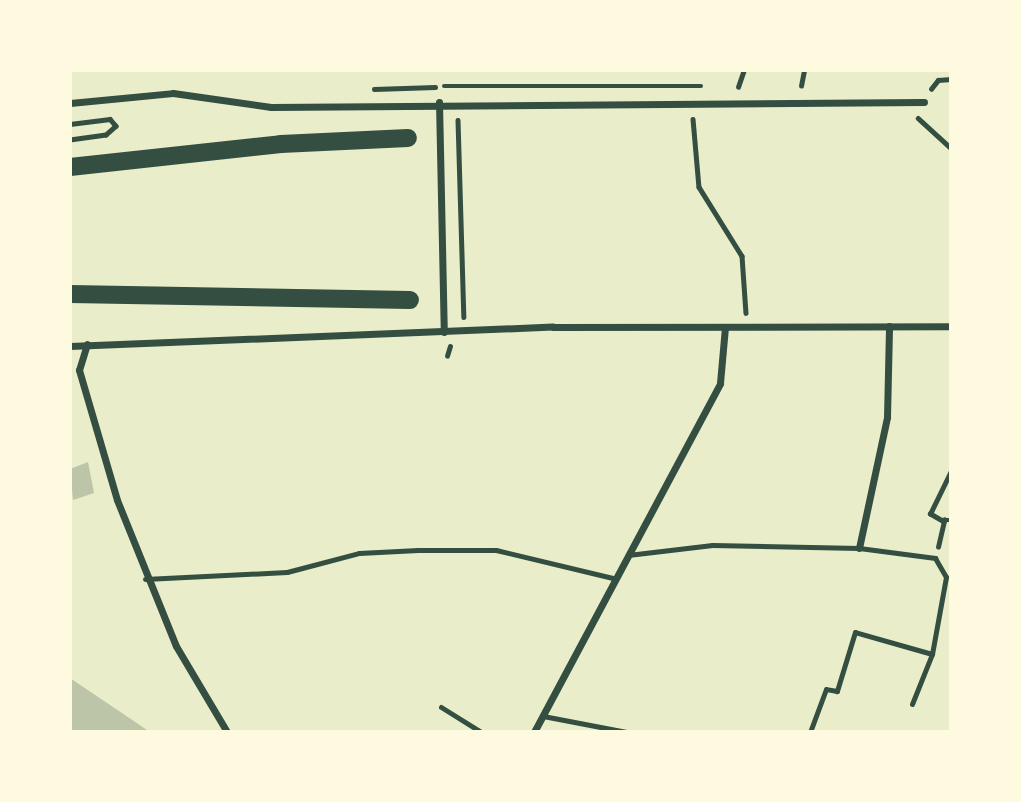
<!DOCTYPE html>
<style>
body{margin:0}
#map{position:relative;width:1021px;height:802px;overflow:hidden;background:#e9edc9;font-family:"Fira Sans",sans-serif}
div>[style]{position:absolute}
.building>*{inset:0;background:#bcc5a7}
.path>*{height:4.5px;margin:-2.25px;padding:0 2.25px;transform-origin:2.25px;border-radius:2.25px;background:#344e41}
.service>*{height:5px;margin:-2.5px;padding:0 2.5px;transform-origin:2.5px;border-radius:2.5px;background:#344e41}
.minor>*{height:7px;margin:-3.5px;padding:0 3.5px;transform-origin:3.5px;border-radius:3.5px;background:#344e41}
.trunk>*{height:18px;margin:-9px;padding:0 9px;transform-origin:9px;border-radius:9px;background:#344e41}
span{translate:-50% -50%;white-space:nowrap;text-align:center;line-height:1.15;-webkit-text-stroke:7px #fefae0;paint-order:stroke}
.frame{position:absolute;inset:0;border:72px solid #fefae0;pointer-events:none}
</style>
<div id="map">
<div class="building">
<i style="clip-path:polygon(88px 462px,94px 493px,73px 500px,70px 469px)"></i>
<i style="clip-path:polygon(70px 678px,150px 732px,70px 732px)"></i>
</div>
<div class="path">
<i style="left:444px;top:86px;width:257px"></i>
<i style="left:801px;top:86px;width:16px;rotate:-79deg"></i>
<i style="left:738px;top:87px;width:18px;rotate:-71deg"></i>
<i style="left:374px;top:89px;width:61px;rotate:-1.9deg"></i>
<i style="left:931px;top:89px;width:11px;rotate:-52deg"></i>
<i style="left:938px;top:80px;width:13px;rotate:-4deg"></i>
<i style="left:918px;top:118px;width:45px;rotate:42.3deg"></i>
<i style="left:693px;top:119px;width:68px;rotate:85deg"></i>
<i style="left:699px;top:187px;width:81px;rotate:58.1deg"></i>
<i style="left:742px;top:256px;width:57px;rotate:86deg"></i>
<i style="left:458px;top:120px;width:197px;rotate:88.3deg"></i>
<i style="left:70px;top:124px;width:40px;rotate:-7.1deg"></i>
<i style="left:110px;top:119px;width:9px;rotate:49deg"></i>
<i style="left:116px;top:126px;width:13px;rotate:138deg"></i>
<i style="left:106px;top:135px;width:36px;rotate:172deg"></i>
<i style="left:447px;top:356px;width:10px;rotate:-73deg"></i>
<i style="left:944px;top:522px;width:16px;rotate:-150deg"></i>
<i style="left:930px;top:514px;width:48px;rotate:-64deg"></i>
<i style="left:938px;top:547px;width:28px;rotate:-77deg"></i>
<i style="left:944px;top:520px;width:7px"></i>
</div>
<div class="service">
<i style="left:628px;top:555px;width:85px;rotate:-6.8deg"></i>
<i style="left:712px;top:545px;width:147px;rotate:1.2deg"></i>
<i style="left:859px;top:548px;width:77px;rotate:7.5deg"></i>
<i style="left:935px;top:558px;width:22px;rotate:60deg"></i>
<i style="left:946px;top:577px;width:78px;rotate:100.3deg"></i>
<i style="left:932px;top:654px;width:80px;rotate:-164.1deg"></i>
<i style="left:855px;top:632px;width:62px;rotate:107deg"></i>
<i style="left:837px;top:691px;width:11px;rotate:-170deg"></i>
<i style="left:826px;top:689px;width:46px;rotate:110.4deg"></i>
<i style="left:145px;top:579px;width:142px;rotate:-2.8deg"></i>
<i style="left:287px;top:572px;width:74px;rotate:-14.8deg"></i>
<i style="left:359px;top:553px;width:59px;rotate:-2.9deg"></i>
<i style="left:418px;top:550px;width:78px"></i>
<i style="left:496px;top:550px;width:120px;rotate:13.5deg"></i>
<i style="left:912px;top:704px;width:54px;rotate:-68.2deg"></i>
<i style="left:441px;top:707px;width:47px;rotate:32deg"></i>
<i style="left:543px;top:716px;width:85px;rotate:10.9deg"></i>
</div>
<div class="minor">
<i style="left:439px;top:102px;width:230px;rotate:88.8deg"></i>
<i style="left:70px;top:103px;width:103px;rotate:-5.5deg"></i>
<i style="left:173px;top:93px;width:99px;rotate:8.1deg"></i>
<i style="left:271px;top:107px;width:653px;rotate:-0.44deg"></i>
<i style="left:87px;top:344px;width:27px;rotate:107deg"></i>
<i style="left:79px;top:370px;width:135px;rotate:73.7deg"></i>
<i style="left:117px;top:500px;width:157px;rotate:68deg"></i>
<i style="left:176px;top:646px;width:100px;rotate:59.3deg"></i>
<i style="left:70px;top:346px;width:483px;rotate:-2.3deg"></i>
<i style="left:553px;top:327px;width:398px;rotate:-0.1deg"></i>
<i style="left:859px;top:548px;width:134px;rotate:-77.9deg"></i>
<i style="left:887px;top:417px;width:91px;rotate:-88.7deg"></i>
<i style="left:534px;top:732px;width:395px;rotate:-61.9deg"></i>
<i style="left:720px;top:383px;width:56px;rotate:-84.9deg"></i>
</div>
<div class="trunk">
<i style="left:70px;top:167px;width:212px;rotate:-6.2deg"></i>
<i style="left:281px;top:144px;width:127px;rotate:-2.7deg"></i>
<i style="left:70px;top:294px;width:340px;rotate:1deg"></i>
</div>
<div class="frame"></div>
</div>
